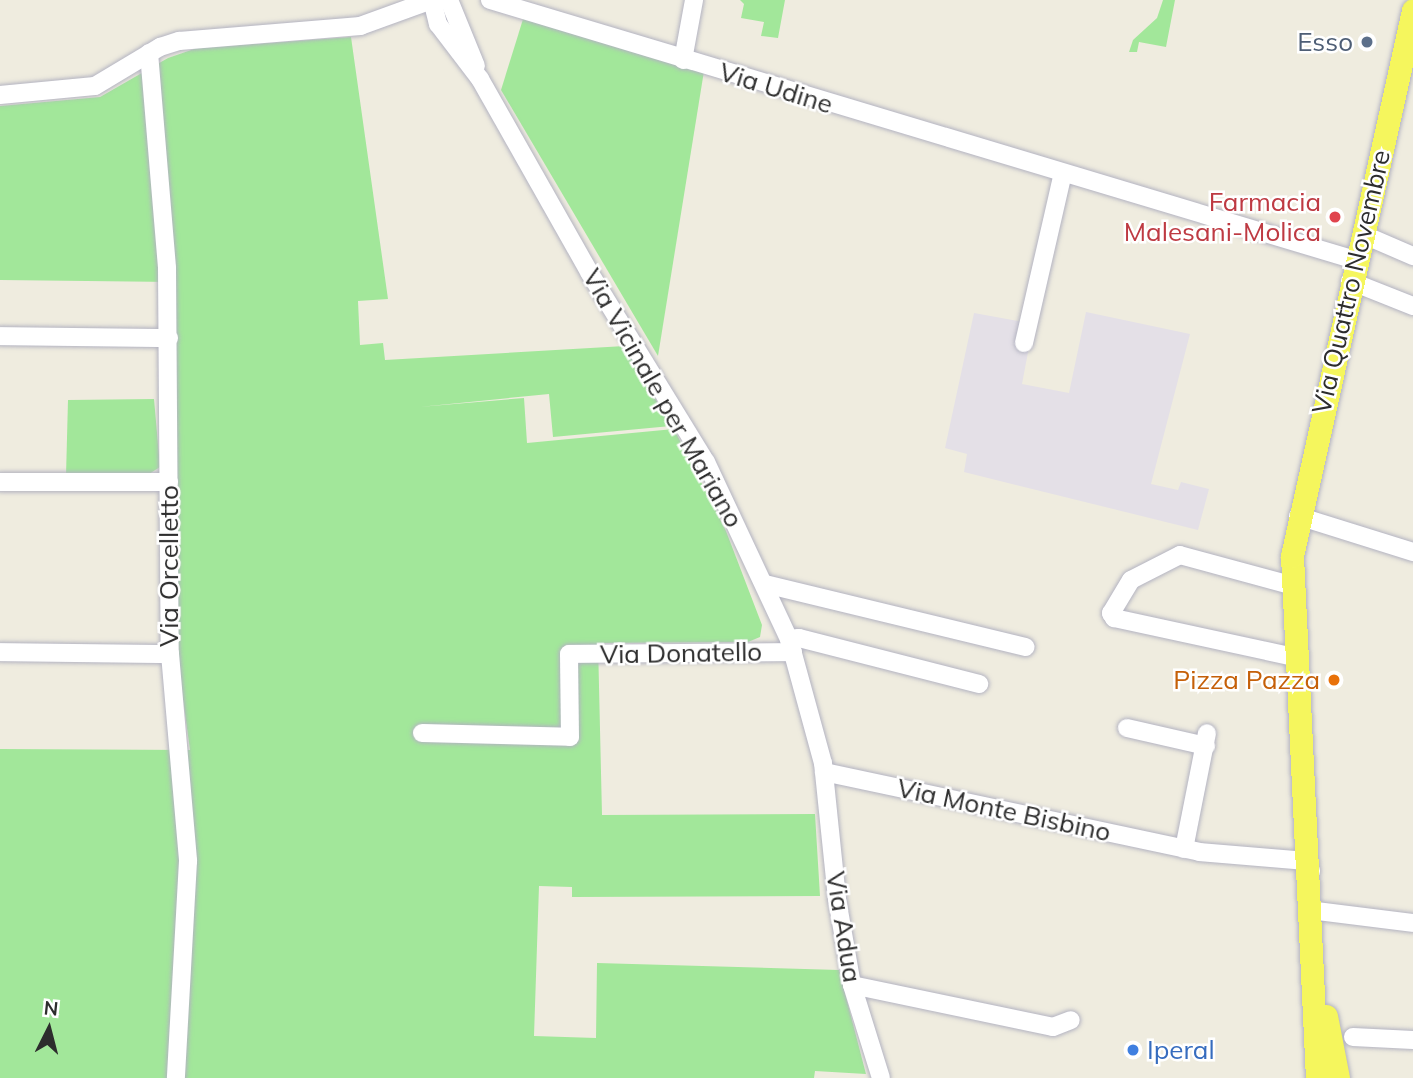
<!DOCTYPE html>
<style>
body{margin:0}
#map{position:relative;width:1413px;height:1078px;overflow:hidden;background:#efecdf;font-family:Mulish,sans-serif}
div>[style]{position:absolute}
.industrial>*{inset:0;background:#e4e0e7}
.green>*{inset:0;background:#a2e79a}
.roads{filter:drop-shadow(0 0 2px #b3b3c1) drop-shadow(0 0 2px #b3b3c1)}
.minor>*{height:18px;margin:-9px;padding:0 9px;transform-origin:9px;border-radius:9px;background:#fff}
.major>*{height:23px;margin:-11.5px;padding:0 11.5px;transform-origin:11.5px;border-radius:11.5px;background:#f5f65d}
.dots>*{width:19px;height:19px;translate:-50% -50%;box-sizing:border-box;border:4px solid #fff;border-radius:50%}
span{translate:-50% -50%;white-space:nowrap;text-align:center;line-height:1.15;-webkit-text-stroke:5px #fff;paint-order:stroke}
.service-label{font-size:26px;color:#4e5e75}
.right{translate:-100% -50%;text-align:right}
.street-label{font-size:26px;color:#2d2d2d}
.health-label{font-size:26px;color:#be3a42}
.food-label{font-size:26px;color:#c56008}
.shop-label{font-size:26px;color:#366cbe}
.left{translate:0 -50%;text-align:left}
.north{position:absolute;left:14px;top:994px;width:70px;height:70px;-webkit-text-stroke:5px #fff;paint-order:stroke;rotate:6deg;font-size:19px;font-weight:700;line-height:28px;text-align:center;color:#2d2d2d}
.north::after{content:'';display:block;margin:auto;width:24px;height:32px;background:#2d2d2d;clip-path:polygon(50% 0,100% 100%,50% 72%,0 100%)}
</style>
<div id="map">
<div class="industrial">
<i style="clip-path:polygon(1086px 312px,1190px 334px,1151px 484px,1178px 490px,1181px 482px,1209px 489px,1198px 530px,964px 472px,967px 454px,945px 448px,974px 313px,1023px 322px,1029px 347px,1022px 384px,1069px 393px)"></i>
</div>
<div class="green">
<i style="clip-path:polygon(740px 0,785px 0,778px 38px,761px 36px,764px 22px,741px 18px,744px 4px)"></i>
<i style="clip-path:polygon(1163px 0,1175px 0,1166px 47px,1139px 42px,1137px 52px,1129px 52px,1133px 40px,1157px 18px)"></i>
<i style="clip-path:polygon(524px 16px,704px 71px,658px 356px,501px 90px)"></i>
<i style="clip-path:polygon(351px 37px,388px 299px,358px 301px,360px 345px,383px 343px,385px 360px,625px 346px,671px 426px,553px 437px,549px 394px,419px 407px,524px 398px,527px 443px,674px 429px,726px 531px,762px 625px,760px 637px,748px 642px,598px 643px,602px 815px,815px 814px,820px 896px,572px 897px,572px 887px,539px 886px,534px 1036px,596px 1038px,597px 963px,839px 970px,866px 1074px,815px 1071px,814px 1078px,0 1078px,0 749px,190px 750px,176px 648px,173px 282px,0 280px,0 106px,100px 97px,168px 58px,197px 48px)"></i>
<i style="clip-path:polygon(154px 399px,160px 467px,149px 474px,66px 476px,68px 400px)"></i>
</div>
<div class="roads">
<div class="minor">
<i style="left:449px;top:0;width:71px;rotate:67.8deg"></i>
<i style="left:490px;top:0;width:903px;rotate:16.73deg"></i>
<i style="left:149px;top:53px;width:216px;rotate:85.2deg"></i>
<i style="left:167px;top:268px;width:386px;rotate:89.6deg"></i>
<i style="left:170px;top:654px;width:208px;rotate:85deg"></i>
<i style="left:188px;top:861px;width:217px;rotate:93.2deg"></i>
<i style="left:683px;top:60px;width:61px;rotate:-79.6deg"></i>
<i style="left:0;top:95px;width:95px;rotate:-5.4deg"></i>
<i style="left:95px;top:86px;width:76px;rotate:-31deg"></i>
<i style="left:160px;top:47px;width:20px;rotate:-18deg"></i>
<i style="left:179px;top:41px;width:182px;rotate:-4.7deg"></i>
<i style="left:360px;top:26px;width:77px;rotate:-19.9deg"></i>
<i style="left:432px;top:0;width:25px;rotate:76deg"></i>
<i style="left:438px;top:24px;width:69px;rotate:52.6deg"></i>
<i style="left:480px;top:79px;width:222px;rotate:60.5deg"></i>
<i style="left:589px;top:272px;width:223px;rotate:58.4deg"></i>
<i style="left:706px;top:462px;width:195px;rotate:64.9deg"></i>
<i style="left:789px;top:639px;width:129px;rotate:74.7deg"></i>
<i style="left:823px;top:763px;width:137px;rotate:84.1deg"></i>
<i style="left:837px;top:899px;width:87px;rotate:80.1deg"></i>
<i style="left:852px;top:985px;width:97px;rotate:72.7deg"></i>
<i style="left:1362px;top:234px;width:56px;rotate:23.3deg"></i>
<i style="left:1350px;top:281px;width:68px;rotate:21.6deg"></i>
<i style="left:0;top:336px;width:169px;rotate:0.7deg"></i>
<i style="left:1024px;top:343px;width:174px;rotate:-77.1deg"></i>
<i style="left:0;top:482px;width:169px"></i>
<i style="left:1298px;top:516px;width:121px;rotate:17.4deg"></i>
<i style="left:765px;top:584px;width:268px;rotate:13.6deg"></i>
<i style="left:1294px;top:586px;width:118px;rotate:-164.8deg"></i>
<i style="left:1180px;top:555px;width:55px;rotate:153deg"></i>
<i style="left:1131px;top:580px;width:39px;rotate:121deg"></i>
<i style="left:1111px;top:613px;width:6px;rotate:59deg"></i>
<i style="left:1114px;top:618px;width:189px;rotate:12.2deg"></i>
<i style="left:789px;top:639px;width:10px;rotate:-6deg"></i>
<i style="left:799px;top:638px;width:186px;rotate:14.3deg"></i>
<i style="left:0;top:652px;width:170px;rotate:0.7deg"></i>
<i style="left:1127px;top:728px;width:81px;rotate:12.8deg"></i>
<i style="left:422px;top:733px;width:148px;rotate:1.5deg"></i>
<i style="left:570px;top:737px;width:83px;rotate:-90.7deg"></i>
<i style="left:569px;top:654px;width:224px;rotate:-0.5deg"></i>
<i style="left:824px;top:772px;width:383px;rotate:12deg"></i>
<i style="left:1199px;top:852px;width:108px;rotate:4.8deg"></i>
<i style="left:1307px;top:861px;width:11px;rotate:68deg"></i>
<i style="left:1184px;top:849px;width:118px;rotate:-78.8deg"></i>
<i style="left:1317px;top:911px;width:97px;rotate:7.1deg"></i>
<i style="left:852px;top:985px;width:205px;rotate:11.8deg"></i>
<i style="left:1053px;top:1027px;width:19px;rotate:-21deg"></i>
<i style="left:1353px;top:1037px;width:60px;rotate:2.9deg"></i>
</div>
<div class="major">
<i style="left:1326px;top:1016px;width:63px;rotate:79deg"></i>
<i style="left:1317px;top:1078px;width:523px;rotate:-92.74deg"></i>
<i style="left:1292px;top:556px;width:559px;rotate:-77.5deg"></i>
</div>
</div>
<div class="dots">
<i style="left:1367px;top:42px;background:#5c6f8a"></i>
<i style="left:1335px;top:217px;background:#e0444e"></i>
<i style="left:1334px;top:680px;background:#e8710a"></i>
<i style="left:1133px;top:1050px;background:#3f7fe0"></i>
</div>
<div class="service-label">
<span class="right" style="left:1353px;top:42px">Esso</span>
</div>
<div class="street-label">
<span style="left:776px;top:88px;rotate:17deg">Via Udine</span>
<span style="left:1351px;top:282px;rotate:-77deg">Via Quattro Novembre</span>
<span style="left:663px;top:398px;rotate:60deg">Via Vicinale per Mariano</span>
<span style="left:169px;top:566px;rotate:-90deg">Via Orcelletto</span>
<span style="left:681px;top:653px;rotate:-1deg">Via Donatello</span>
<span style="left:1004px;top:810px;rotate:12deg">Via Monte Bisbino</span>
<span style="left:844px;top:927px;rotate:81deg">Via Adua</span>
</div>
<div class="health-label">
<span class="right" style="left:1321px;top:217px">Farmacia<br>Malesani-Molica</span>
</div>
<div class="food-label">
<span class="right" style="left:1320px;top:680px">Pizza Pazza</span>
</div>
<div class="shop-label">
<span class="left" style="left:1147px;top:1050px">Iperal</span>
</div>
<div class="north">N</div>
</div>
